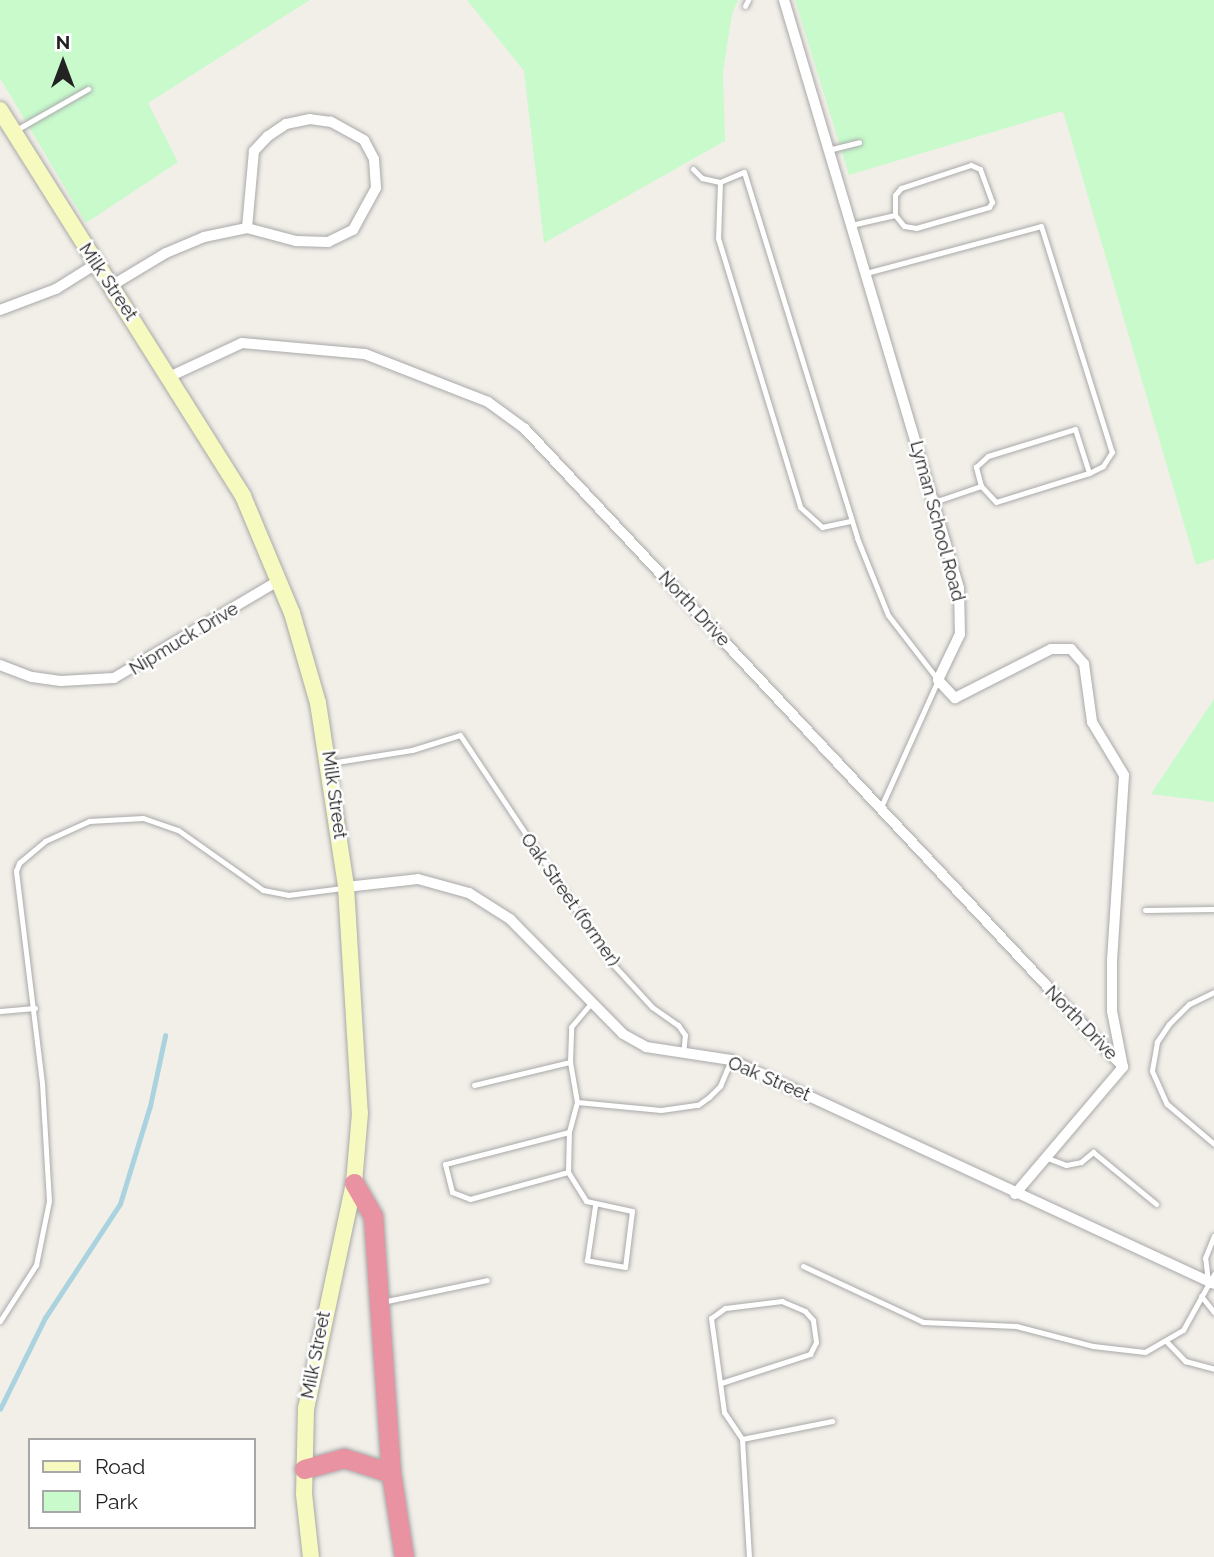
<!DOCTYPE html>
<style>
body{margin:0}
#map{position:relative;width:1214px;height:1557px;overflow:hidden;background:#f2efe9;font-family:Raleway,sans-serif}
div>[style]{position:absolute}
.park>*{inset:0;background:#c8facc}
.stream>*{height:4.5px;margin:-2.25px;padding:0 2.25px;transform-origin:2.25px;border-radius:2.25px;background:#aad3df}
.roads{filter:drop-shadow(0 0 2px #a9a9a9) drop-shadow(0 0 2px #a9a9a9)}
.lane>*{height:5px;margin:-2.5px;padding:0 2.5px;transform-origin:2.5px;border-radius:2.5px;background:#fff}
.street>*{height:10px;margin:-5px;padding:0 5px;transform-origin:5px;border-radius:5px;background:#fff}
.secondary>*{height:16px;margin:-8px;padding:0 8px;transform-origin:8px;border-radius:8px;background:#f7fabf}
.highway>*{height:19px;margin:-9.5px;padding:0 9.5px;transform-origin:9.5px;border-radius:9.5px;background:#e892a2}
span{translate:-50% -50%;white-space:nowrap;text-align:center;line-height:1.15;-webkit-text-stroke:5px #fff;paint-order:stroke}
.street-label{font-size:18px;color:#222}
.legend{position:absolute;left:28px;top:1438px;width:228px;height:91px;box-sizing:border-box;background:#fff;border:2px solid #a7a7a7;margin:0;padding:9px 12px;list-style:none;font-size:21px;color:#222}
.legend li{display:flex;align-items:center;gap:14px;height:35px}
.legend b{width:35px;border:2px solid #a7a7a7}
.north{position:absolute;left:28px;top:28px;width:70px;height:70px;-webkit-text-stroke:5px #fff;paint-order:stroke;rotate:0deg;font-size:19px;font-weight:700;line-height:28px;text-align:center;color:#222}
.north::after{content:'';display:block;margin:auto;width:24px;height:32px;background:#222;clip-path:polygon(50% 0,100% 100%,50% 72%,0 100%)}
</style>
<div id="map">
<div class="park">
<i style="clip-path:polygon(0 0,310px 0,148px 103px,178px 162px,86px 223px,0 78px)"></i>
<i style="clip-path:polygon(467px 0,738px 0,732px 14px,723px 72px,725px 141px,544px 243px,524px 71px)"></i>
<i style="clip-path:polygon(795px 0,1214px 0,1214px 559px,1196px 565px,1063px 111px,849px 175px)"></i>
<i style="clip-path:polygon(1214px 699px,1214px 802px,1151px 794px)"></i>
</div>
<div class="stream">
<i style="left:0;top:1409px;width:102px;rotate:-63.7deg"></i>
<i style="left:45px;top:1318px;width:136px;rotate:-56.7deg"></i>
<i style="left:120px;top:1204px;width:102px;rotate:-73deg"></i>
<i style="left:150px;top:1106px;width:72px;rotate:-77.9deg"></i>
</div>
<div class="roads">
<div class="lane">
<i style="left:745px;top:6px;width:7px;rotate:-63deg"></i>
<i style="left:16px;top:130px;width:83px;rotate:-29.7deg"></i>
<i style="left:828px;top:150px;width:32px;rotate:-14deg"></i>
<i style="left:693px;top:169px;width:13px;rotate:45deg"></i>
<i style="left:702px;top:178px;width:18px;rotate:13deg"></i>
<i style="left:720px;top:182px;width:26px;rotate:-23deg"></i>
<i style="left:744px;top:172px;width:383px;rotate:72.8deg"></i>
<i style="left:857px;top:538px;width:83px;rotate:68.1deg"></i>
<i style="left:888px;top:615px;width:82px;rotate:52.4deg"></i>
<i style="left:938px;top:680px;width:141px;rotate:114.2deg"></i>
<i style="left:720px;top:182px;width:56px;rotate:92deg"></i>
<i style="left:718px;top:238px;width:281px;rotate:73deg"></i>
<i style="left:800px;top:507px;width:30px;rotate:42deg"></i>
<i style="left:822px;top:527px;width:30px;rotate:-12deg"></i>
<i style="left:851px;top:225px;width:45px;rotate:-12.8deg"></i>
<i style="left:895px;top:215px;width:14px;rotate:51deg"></i>
<i style="left:904px;top:226px;width:12px;rotate:9deg"></i>
<i style="left:916px;top:228px;width:76px;rotate:-16deg"></i>
<i style="left:989px;top:207px;width:6px;rotate:-59deg"></i>
<i style="left:992px;top:202px;width:35px;rotate:-110deg"></i>
<i style="left:980px;top:169px;width:10px;rotate:-156deg"></i>
<i style="left:971px;top:165px;width:74px;rotate:161.8deg"></i>
<i style="left:901px;top:188px;width:9px;rotate:131deg"></i>
<i style="left:895px;top:195px;width:20px;rotate:90deg"></i>
<i style="left:866px;top:273px;width:181px;rotate:-15deg"></i>
<i style="left:1041px;top:226px;width:237px;rotate:72.6deg"></i>
<i style="left:1112px;top:452px;width:17px;rotate:123deg"></i>
<i style="left:1103px;top:466px;width:16px;rotate:153deg"></i>
<i style="left:934px;top:502px;width:50px;rotate:-18.8deg"></i>
<i style="left:981px;top:486px;width:20px;rotate:-105deg"></i>
<i style="left:976px;top:467px;width:16px;rotate:-43deg"></i>
<i style="left:988px;top:456px;width:91px;rotate:-17.2deg"></i>
<i style="left:1075px;top:429px;width:46px;rotate:72.3deg"></i>
<i style="left:1089px;top:473px;width:97px;rotate:162.7deg"></i>
<i style="left:996px;top:502px;width:22px;rotate:-133deg"></i>
<i style="left:330px;top:763px;width:83px;rotate:-9deg"></i>
<i style="left:412px;top:750px;width:50px;rotate:-17.4deg"></i>
<i style="left:460px;top:735px;width:271px;rotate:56.4deg"></i>
<i style="left:610px;top:961px;width:62px;rotate:47.6deg"></i>
<i style="left:652px;top:1007px;width:32px;rotate:35deg"></i>
<i style="left:678px;top:1025px;width:12px;rotate:55deg"></i>
<i style="left:685px;top:1035px;width:18px;rotate:96deg"></i>
<i style="left:1145px;top:910px;width:69px;rotate:-0.8deg"></i>
<i style="left:1214px;top:992px;width:28px;rotate:154deg"></i>
<i style="left:1189px;top:1004px;width:28px;rotate:135deg"></i>
<i style="left:1169px;top:1024px;width:22px;rotate:124deg"></i>
<i style="left:1157px;top:1042px;width:29px;rotate:100deg"></i>
<i style="left:1152px;top:1071px;width:36px;rotate:66deg"></i>
<i style="left:1167px;top:1104px;width:62px;rotate:40.4deg"></i>
<i style="left:0;top:1011px;width:35px;rotate:-5deg"></i>
<i style="left:570px;top:1062px;width:41px;rotate:80.1deg"></i>
<i style="left:577px;top:1102px;width:84px;rotate:5.4deg"></i>
<i style="left:661px;top:1110px;width:37px;rotate:-8deg"></i>
<i style="left:698px;top:1105px;width:14px;rotate:-36deg"></i>
<i style="left:709px;top:1097px;width:16px;rotate:-45deg"></i>
<i style="left:720px;top:1086px;width:28px;rotate:-67deg"></i>
<i style="left:474px;top:1085px;width:99px;rotate:-13.5deg"></i>
<i style="left:570px;top:1062px;width:35px;rotate:-88deg"></i>
<i style="left:571px;top:1027px;width:31px;rotate:-50deg"></i>
<i style="left:577px;top:1102px;width:31px;rotate:105deg"></i>
<i style="left:569px;top:1132px;width:128px;rotate:165.5deg"></i>
<i style="left:445px;top:1164px;width:29px;rotate:76deg"></i>
<i style="left:452px;top:1192px;width:19px;rotate:21deg"></i>
<i style="left:470px;top:1199px;width:102px;rotate:-15.4deg"></i>
<i style="left:568px;top:1172px;width:34px;rotate:58deg"></i>
<i style="left:586px;top:1201px;width:47px;rotate:12.3deg"></i>
<i style="left:632px;top:1211px;width:56px;rotate:97.1deg"></i>
<i style="left:625px;top:1267px;width:39px;rotate:-170deg"></i>
<i style="left:587px;top:1260px;width:55px;rotate:-81.6deg"></i>
<i style="left:1045px;top:1157px;width:22px;rotate:21deg"></i>
<i style="left:1066px;top:1165px;width:15px;rotate:-11deg"></i>
<i style="left:1081px;top:1162px;width:16px;rotate:-40deg"></i>
<i style="left:1093px;top:1152px;width:82px;rotate:39.5deg"></i>
<i style="left:568px;top:1172px;width:40px;rotate:-88.6deg"></i>
<i style="left:803px;top:1266px;width:132px;rotate:25deg"></i>
<i style="left:923px;top:1322px;width:93px;rotate:2.5deg"></i>
<i style="left:1016px;top:1326px;width:80px;rotate:14.6deg"></i>
<i style="left:1093px;top:1346px;width:52px;rotate:6.6deg"></i>
<i style="left:1145px;top:1352px;width:44px;rotate:-30.1deg"></i>
<i style="left:1183px;top:1330px;width:64px;rotate:-61deg"></i>
<i style="left:1208px;top:1281px;width:23px;rotate:-97deg"></i>
<i style="left:1205px;top:1258px;width:24px;rotate:-68deg"></i>
<i style="left:1201px;top:1296px;width:21px;rotate:51deg"></i>
<i style="left:382px;top:1302px;width:107px;rotate:-11.8deg"></i>
<i style="left:0;top:1321px;width:67px;rotate:-57.3deg"></i>
<i style="left:36px;top:1265px;width:65px;rotate:-78.5deg"></i>
<i style="left:49px;top:1201px;width:118px;rotate:-93.4deg"></i>
<i style="left:42px;top:1083px;width:214px;rotate:-97deg"></i>
<i style="left:16px;top:871px;width:9px;rotate:-69deg"></i>
<i style="left:19px;top:863px;width:34px;rotate:-40deg"></i>
<i style="left:45px;top:841px;width:48px;rotate:-24.4deg"></i>
<i style="left:89px;top:821px;width:54px;rotate:-3.2deg"></i>
<i style="left:143px;top:818px;width:37px;rotate:19deg"></i>
<i style="left:178px;top:830px;width:104px;rotate:35.2deg"></i>
<i style="left:263px;top:890px;width:25px;rotate:11deg"></i>
<i style="left:288px;top:895px;width:55px;rotate:-7.3deg"></i>
<i style="left:1166px;top:1341px;width:28px;rotate:46deg"></i>
<i style="left:1185px;top:1361px;width:30px;rotate:15deg"></i>
<i style="left:721px;top:1383px;width:94px;rotate:-18deg"></i>
<i style="left:810px;top:1354px;width:13px;rotate:-63deg"></i>
<i style="left:816px;top:1342px;width:22px;rotate:-98deg"></i>
<i style="left:813px;top:1320px;width:12px;rotate:-132deg"></i>
<i style="left:805px;top:1311px;width:25px;rotate:-157deg"></i>
<i style="left:782px;top:1301px;width:57px;rotate:173deg"></i>
<i style="left:725px;top:1308px;width:17px;rotate:144deg"></i>
<i style="left:711px;top:1318px;width:95px;rotate:82.1deg"></i>
<i style="left:724px;top:1412px;width:32px;rotate:56deg"></i>
<i style="left:742px;top:1439px;width:118px;rotate:86.6deg"></i>
<i style="left:742px;top:1439px;width:92px;rotate:-11.3deg"></i>
</div>
<div class="street">
<i style="left:784px;top:0;width:613px;rotate:73.43deg"></i>
<i style="left:959px;top:588px;width:46px;rotate:88.8deg"></i>
<i style="left:960px;top:634px;width:51px;rotate:115.6deg"></i>
<i style="left:938px;top:680px;width:25px;rotate:47deg"></i>
<i style="left:955px;top:698px;width:108px;rotate:-27deg"></i>
<i style="left:1051px;top:649px;width:20px"></i>
<i style="left:1071px;top:649px;width:20px;rotate:49deg"></i>
<i style="left:1084px;top:664px;width:59px;rotate:82.1deg"></i>
<i style="left:1092px;top:722px;width:62px;rotate:58.9deg"></i>
<i style="left:1124px;top:775px;width:185px;rotate:93.7deg"></i>
<i style="left:1112px;top:960px;width:51px;rotate:90deg"></i>
<i style="left:1112px;top:1011px;width:57px;rotate:78.9deg"></i>
<i style="left:111px;top:286px;width:64px;rotate:-31deg"></i>
<i style="left:166px;top:253px;width:41px;rotate:-22.8deg"></i>
<i style="left:204px;top:237px;width:44px;rotate:-11.8deg"></i>
<i style="left:247px;top:228px;width:51px;rotate:14.9deg"></i>
<i style="left:296px;top:241px;width:32px;rotate:2deg"></i>
<i style="left:328px;top:242px;width:28px;rotate:-26deg"></i>
<i style="left:353px;top:230px;width:48px;rotate:-61.3deg"></i>
<i style="left:376px;top:188px;width:29px;rotate:-94deg"></i>
<i style="left:374px;top:159px;width:21px;rotate:-118deg"></i>
<i style="left:364px;top:140px;width:38px;rotate:-151deg"></i>
<i style="left:331px;top:122px;width:21px;rotate:-172deg"></i>
<i style="left:310px;top:119px;width:25px;rotate:168deg"></i>
<i style="left:286px;top:124px;width:22px;rotate:146deg"></i>
<i style="left:268px;top:136px;width:21px;rotate:133deg"></i>
<i style="left:254px;top:151px;width:77px;rotate:95.2deg"></i>
<i style="left:0;top:310px;width:60px;rotate:-20.6deg"></i>
<i style="left:56px;top:289px;width:47px;rotate:-32deg"></i>
<i style="left:171px;top:376px;width:78px;rotate:-24.9deg"></i>
<i style="left:242px;top:343px;width:123px;rotate:5.1deg"></i>
<i style="left:365px;top:354px;width:132px;rotate:21.3deg"></i>
<i style="left:488px;top:402px;width:46px;rotate:36.1deg"></i>
<i style="left:525px;top:429px;width:873px;rotate:46.86deg"></i>
<i style="left:0;top:665px;width:34px;rotate:21deg"></i>
<i style="left:32px;top:677px;width:29px;rotate:8deg"></i>
<i style="left:61px;top:681px;width:53px;rotate:-3.2deg"></i>
<i style="left:114px;top:678px;width:193px;rotate:-30.6deg"></i>
<i style="left:346px;top:887px;width:72px;rotate:-6.3deg"></i>
<i style="left:418px;top:879px;width:53px;rotate:15.4deg"></i>
<i style="left:469px;top:893px;width:49px;rotate:32.4deg"></i>
<i style="left:510px;top:919px;width:161px;rotate:45.5deg"></i>
<i style="left:623px;top:1034px;width:26px;rotate:29deg"></i>
<i style="left:646px;top:1047px;width:86px;rotate:8.7deg"></i>
<i style="left:731px;top:1060px;width:532px;rotate:24.88deg"></i>
<i style="left:1015px;top:1194px;width:167px;rotate:-49.6deg"></i>
</div>
<div class="secondary">
<i style="left:0;top:110px;width:456px;rotate:57.8deg"></i>
<i style="left:243px;top:496px;width:127px;rotate:67.3deg"></i>
<i style="left:292px;top:613px;width:94px;rotate:73.9deg"></i>
<i style="left:318px;top:703px;width:186px;rotate:81.3deg"></i>
<i style="left:346px;top:887px;width:226px;rotate:86.5deg"></i>
<i style="left:360px;top:1113px;width:70px;rotate:94.9deg"></i>
<i style="left:354px;top:1183px;width:230px;rotate:102deg"></i>
<i style="left:306px;top:1408px;width:86px;rotate:91.3deg"></i>
<i style="left:304px;top:1494px;width:63px;rotate:83.7deg"></i>
</div>
<div class="highway">
<i style="left:354px;top:1183px;width:38px;rotate:60deg"></i>
<i style="left:373px;top:1216px;width:258px;rotate:86deg"></i>
<i style="left:391px;top:1473px;width:85px;rotate:81.2deg"></i>
<i style="left:304px;top:1469px;width:41px;rotate:-15.4deg"></i>
<i style="left:344px;top:1458px;width:49px;rotate:17.7deg"></i>
</div>
</div>
<div class="street-label">
<span style="left:108px;top:282px;rotate:56deg">Milk Street</span>
<span style="left:937px;top:521px;rotate:75deg">Lyman School Road</span>
<span style="left:694px;top:609px;rotate:47deg">North Drive</span>
<span style="left:184px;top:639px;rotate:-31deg">Nipmuck Drive</span>
<span style="left:334px;top:795px;rotate:82deg">Milk Street</span>
<span style="left:570px;top:900px;rotate:55deg">Oak Street (former)</span>
<span style="left:1081px;top:1023px;rotate:46deg">North Drive</span>
<span style="left:769px;top:1079px;rotate:23deg">Oak Street</span>
<span style="left:316px;top:1355px;rotate:-79deg">Milk Street</span>
</div>
<ul class="legend">
<li><b style="height:9px;background:#f7fabf"></b>Road</li>
<li><b style="height:19px;background:#c8facc"></b>Park</li>
</ul>
<div class="north">N</div>
</div>
